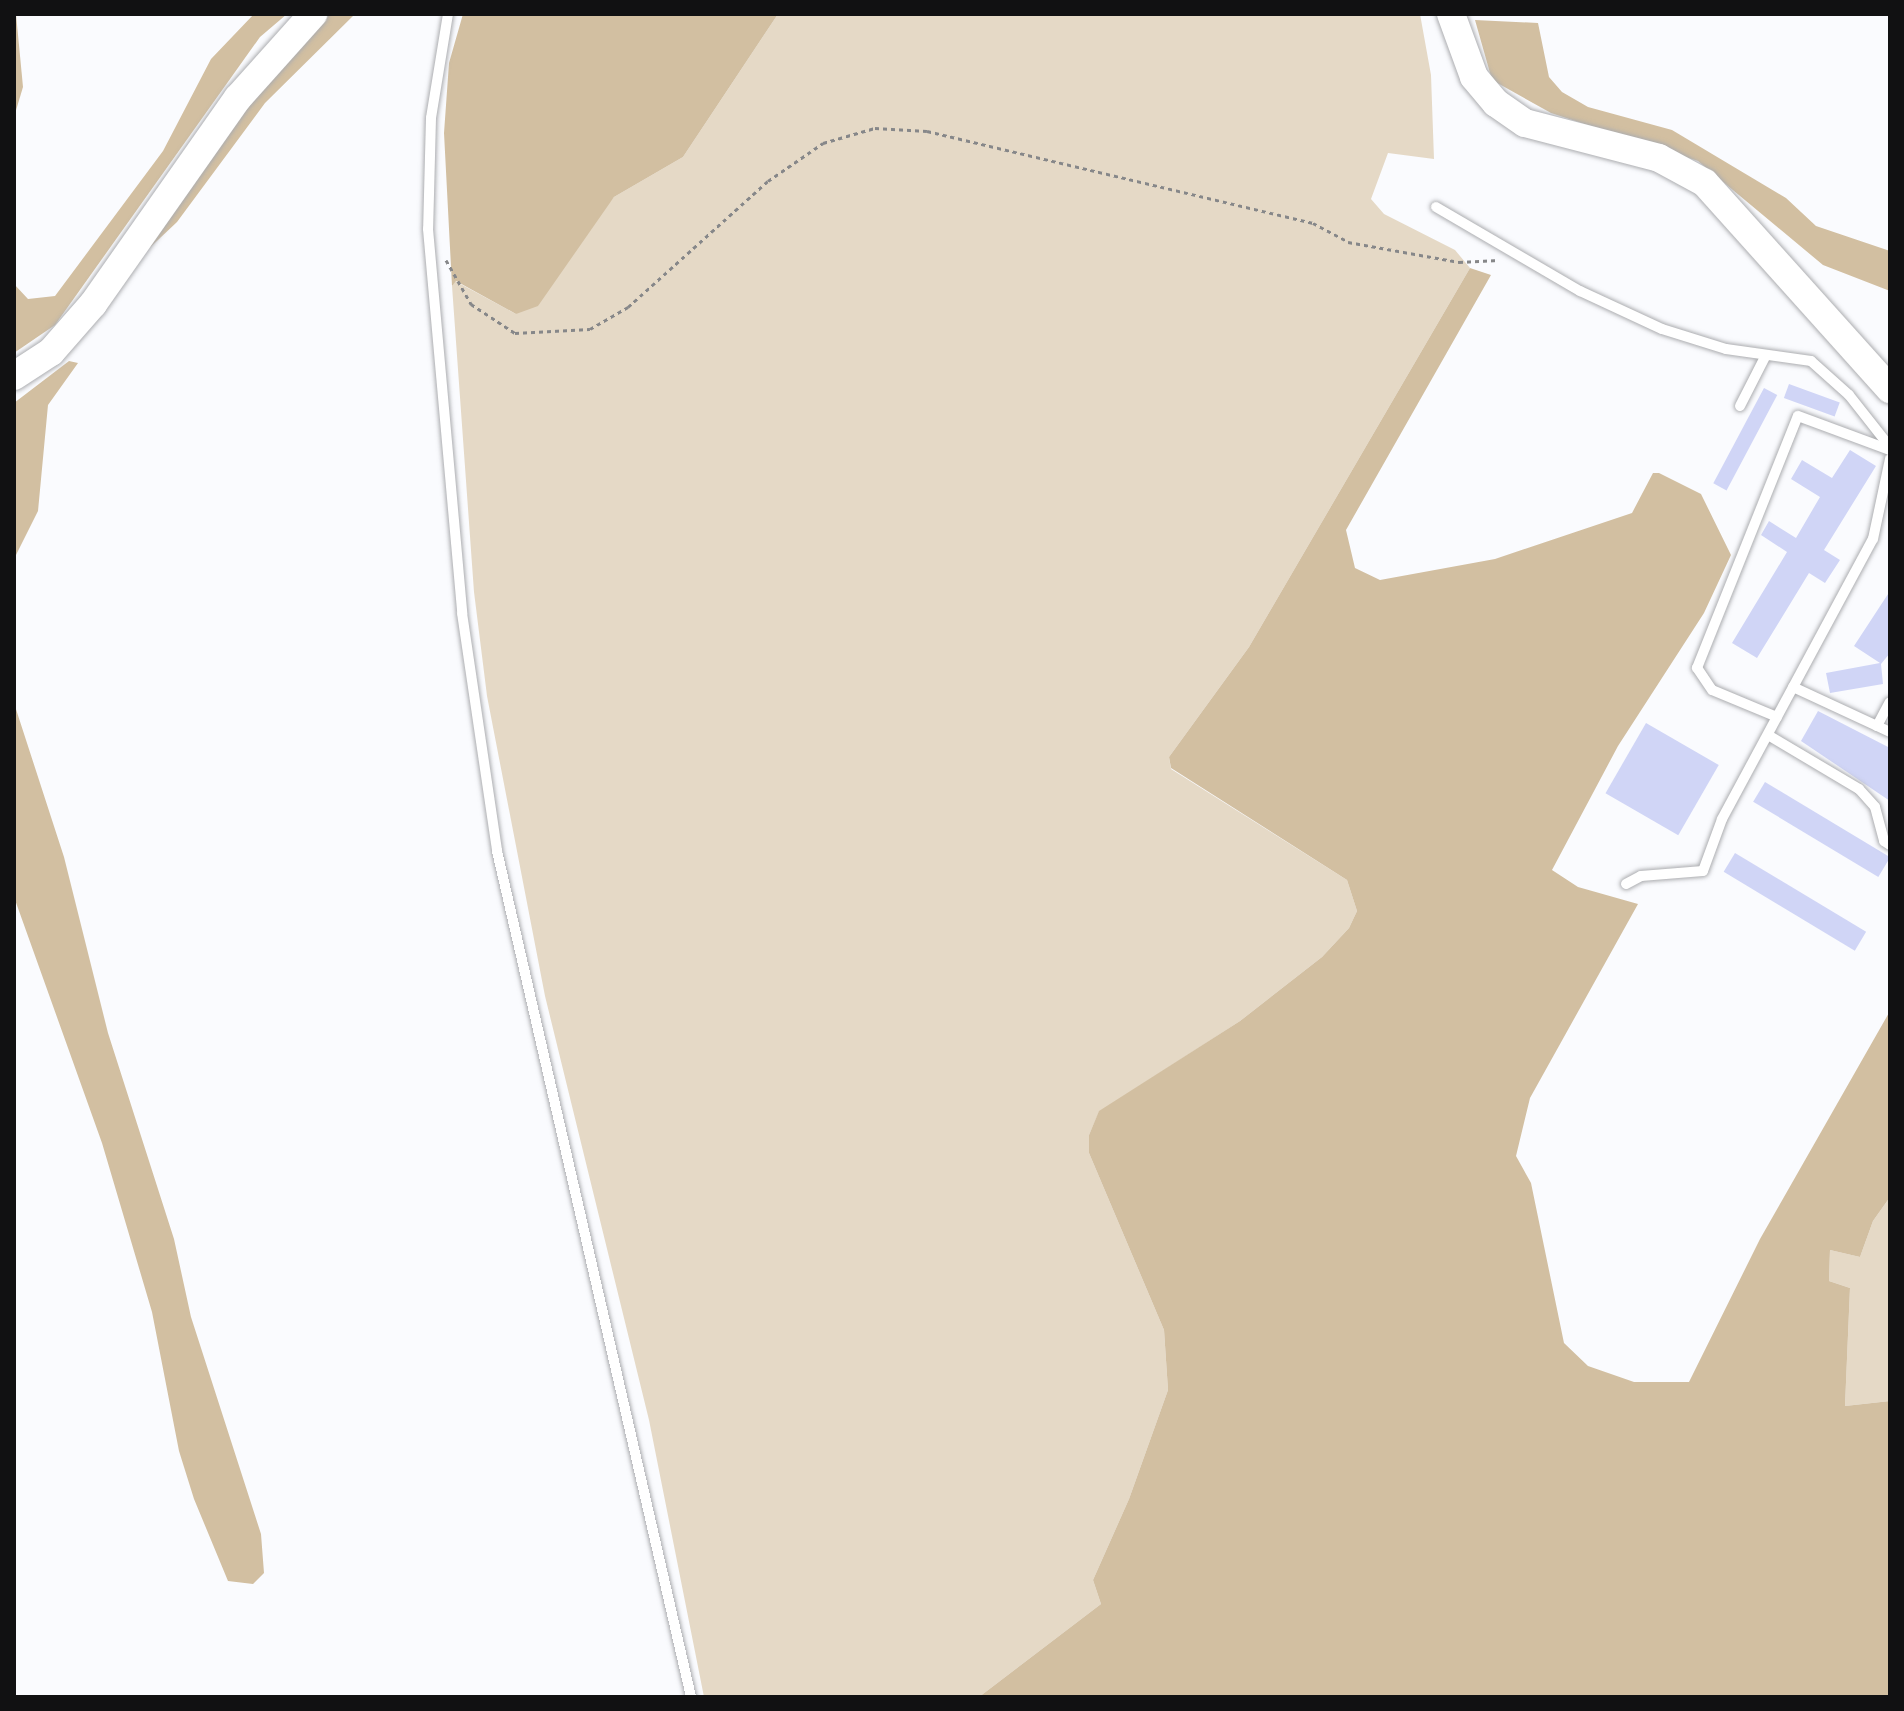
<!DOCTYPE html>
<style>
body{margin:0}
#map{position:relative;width:1904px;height:1711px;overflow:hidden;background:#fafbfe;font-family:"DM Sans",sans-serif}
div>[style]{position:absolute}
.green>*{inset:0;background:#e5d9c6}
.forest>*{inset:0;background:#d2bfa1}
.building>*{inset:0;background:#d0d5f6;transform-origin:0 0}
.path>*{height:3px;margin-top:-1.5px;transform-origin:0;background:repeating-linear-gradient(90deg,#868789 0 4px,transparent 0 8px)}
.roads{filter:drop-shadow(0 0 2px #acadb0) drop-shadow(0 0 2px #acadb0)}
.service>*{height:10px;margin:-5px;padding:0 5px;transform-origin:5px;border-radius:5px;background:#fff}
.secondary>*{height:28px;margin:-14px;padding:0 14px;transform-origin:14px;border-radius:14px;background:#fff}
span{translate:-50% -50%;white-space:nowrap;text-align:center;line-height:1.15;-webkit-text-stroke:6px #fff;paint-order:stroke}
.frame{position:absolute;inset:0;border:16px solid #111112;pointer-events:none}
</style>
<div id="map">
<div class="green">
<i style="clip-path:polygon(778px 14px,1420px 14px,1431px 75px,1434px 159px,1388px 153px,1371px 199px,1384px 214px,1455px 250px,1470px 268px,1249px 647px,1169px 757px,1171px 769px,1347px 880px,1357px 911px,1349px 928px,1322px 957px,1240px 1021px,1099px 1112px,1089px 1135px,1089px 1153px,1164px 1330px,1168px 1390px,1129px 1499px,1093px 1580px,1101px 1604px,979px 1697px,704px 1697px,649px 1420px,545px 996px,487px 696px,474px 592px,452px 286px,455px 281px,516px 314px,614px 197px,683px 157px)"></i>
<i style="clip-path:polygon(1890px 1197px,1890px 1401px,1845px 1406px,1850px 1288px,1829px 1281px,1830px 1250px,1860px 1257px,1873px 1221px)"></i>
</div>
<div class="forest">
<i style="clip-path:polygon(16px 14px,23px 87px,14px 117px,14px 14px)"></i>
<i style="clip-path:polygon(254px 14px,287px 14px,260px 37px,55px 325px,14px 353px,14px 284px,28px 299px,55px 296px,163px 151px,211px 59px)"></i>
<i style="clip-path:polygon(330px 14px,355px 14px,265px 103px,177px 222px,142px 255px,270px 75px)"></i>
<i style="clip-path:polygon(463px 14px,778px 14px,683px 157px,614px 197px,538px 306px,516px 314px,456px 281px,452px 286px,444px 133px,449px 63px)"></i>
<i style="clip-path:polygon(1475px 20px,1538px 23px,1549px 77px,1562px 92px,1588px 107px,1672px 130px,1786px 198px,1816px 226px,1890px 251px,1890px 291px,1823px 265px,1698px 161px,1551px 113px,1492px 80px)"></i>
<i style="clip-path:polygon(1470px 268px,1491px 275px,1346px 530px,1355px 568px,1380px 580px,1495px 559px,1632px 513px,1653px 473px,1659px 473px,1701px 494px,1731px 555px,1704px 613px,1618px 746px,1552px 870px,1578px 887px,1638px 904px,1530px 1098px,1516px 1156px,1531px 1183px,1564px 1343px,1588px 1366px,1634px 1382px,1689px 1382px,1760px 1239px,1890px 1011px,1890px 1197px,1873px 1221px,1860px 1257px,1830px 1250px,1829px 1281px,1850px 1288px,1845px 1406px,1890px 1401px,1890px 1697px,979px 1697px,1101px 1604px,1093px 1580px,1129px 1499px,1168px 1390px,1164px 1330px,1089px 1153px,1089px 1135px,1099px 1111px,1240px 1021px,1322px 957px,1349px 928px,1357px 911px,1347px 880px,1171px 768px,1169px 757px,1249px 647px)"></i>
<i style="clip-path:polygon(69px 361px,78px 363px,48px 405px,38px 511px,14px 559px,14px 403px)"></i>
<i style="clip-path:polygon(14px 703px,64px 857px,108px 1033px,174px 1239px,191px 1317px,261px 1534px,264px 1573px,253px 1584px,228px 1581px,194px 1499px,179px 1451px,152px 1312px,102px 1143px,14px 897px)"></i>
</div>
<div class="building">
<i style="left:1789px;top:384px;width:54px;height:15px;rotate:20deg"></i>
<i style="left:1764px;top:388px;width:15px;height:108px;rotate:28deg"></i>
<i style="clip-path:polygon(1850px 450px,1876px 466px,1824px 550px,1840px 560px,1825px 583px,1809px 573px,1757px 658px,1732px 643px,1787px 552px,1761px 535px,1769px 521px,1796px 538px,1820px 497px,1791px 479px,1802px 460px,1832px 478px)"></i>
<i style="clip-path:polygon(1890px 591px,1890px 653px,1881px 664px,1883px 684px,1830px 693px,1826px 673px,1880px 663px,1854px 646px)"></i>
<i style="clip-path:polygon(1818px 711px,1890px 748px,1890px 801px,1801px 741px)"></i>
<i style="left:1646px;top:723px;width:84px;height:81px;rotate:30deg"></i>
<i style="left:1765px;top:782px;width:146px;height:23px;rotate:31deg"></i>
<i style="left:1735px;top:853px;width:153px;height:22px;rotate:31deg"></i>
</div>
<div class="path">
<i style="left:446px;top:260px;width:51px;rotate:60.4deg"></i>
<i style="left:471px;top:304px;width:53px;rotate:33.4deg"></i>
<i style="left:515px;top:333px;width:75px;rotate:-3.1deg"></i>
<i style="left:590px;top:329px;width:44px;rotate:-30.1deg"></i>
<i style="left:628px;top:307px;width:188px;rotate:-42deg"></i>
<i style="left:768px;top:181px;width:67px;rotate:-34.6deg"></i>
<i style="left:823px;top:143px;width:54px;rotate:-16.1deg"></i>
<i style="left:875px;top:128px;width:52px;rotate:3.3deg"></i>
<i style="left:927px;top:131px;width:397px;rotate:13.4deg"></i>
<i style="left:1313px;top:223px;width:40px;rotate:28deg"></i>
<i style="left:1348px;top:242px;width:113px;rotate:10.2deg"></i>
<i style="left:1459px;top:262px;width:40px;rotate:-2.9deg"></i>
</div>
<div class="roads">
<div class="service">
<i style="left:448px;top:14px;width:105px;rotate:99.3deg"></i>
<i style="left:431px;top:118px;width:111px;rotate:91.5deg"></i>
<i style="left:428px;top:229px;width:386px;rotate:84.9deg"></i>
<i style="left:462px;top:613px;width:241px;rotate:81.6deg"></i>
<i style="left:497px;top:851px;width:868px;rotate:77.08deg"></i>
<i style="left:1436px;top:207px;width:167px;rotate:30.3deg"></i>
<i style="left:1580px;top:291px;width:90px;rotate:24.9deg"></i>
<i style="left:1662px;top:329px;width:67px;rotate:17.4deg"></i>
<i style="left:1726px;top:349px;width:86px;rotate:8deg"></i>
<i style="left:1811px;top:361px;width:51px;rotate:41.8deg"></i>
<i style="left:1849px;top:395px;width:66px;rotate:51.7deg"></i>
<i style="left:1740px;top:406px;width:57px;rotate:-63deg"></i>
<i style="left:1793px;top:687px;width:107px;rotate:24.9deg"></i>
<i style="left:1777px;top:717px;width:70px;rotate:-157.4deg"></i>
<i style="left:1712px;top:690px;width:27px;rotate:-124deg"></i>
<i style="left:1697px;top:668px;width:271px;rotate:-68.2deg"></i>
<i style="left:1798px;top:416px;width:98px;rotate:20.3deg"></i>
<i style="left:1877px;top:726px;width:27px;rotate:-62deg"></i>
<i style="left:1768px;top:735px;width:106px;rotate:30.7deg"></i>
<i style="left:1859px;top:789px;width:24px;rotate:48deg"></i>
<i style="left:1875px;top:807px;width:35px;rotate:75deg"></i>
<i style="left:1884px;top:841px;width:7px;rotate:34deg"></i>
<i style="left:1626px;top:884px;width:17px;rotate:-28deg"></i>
<i style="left:1641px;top:876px;width:62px;rotate:-4.6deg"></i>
<i style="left:1703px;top:871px;width:55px;rotate:-69.9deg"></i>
<i style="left:1722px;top:819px;width:318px;rotate:-61.7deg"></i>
<i style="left:1873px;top:539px;width:82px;rotate:-78deg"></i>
</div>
<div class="secondary">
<i style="left:1451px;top:14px;width:67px;rotate:69.9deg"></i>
<i style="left:1474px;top:77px;width:34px;rotate:50deg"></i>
<i style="left:1496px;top:103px;width:35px;rotate:35deg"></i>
<i style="left:1525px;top:123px;width:138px;rotate:14.6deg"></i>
<i style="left:1659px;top:158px;width:52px;rotate:28.5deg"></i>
<i style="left:1705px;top:183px;width:277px;rotate:48.1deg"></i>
<i style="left:14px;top:376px;width:44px;rotate:-33deg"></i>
<i style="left:51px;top:352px;width:64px;rotate:-48.8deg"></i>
<i style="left:93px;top:304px;width:252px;rotate:-54.9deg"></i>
<i style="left:238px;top:98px;width:113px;rotate:-48.2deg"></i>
</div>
</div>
<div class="frame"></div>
</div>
